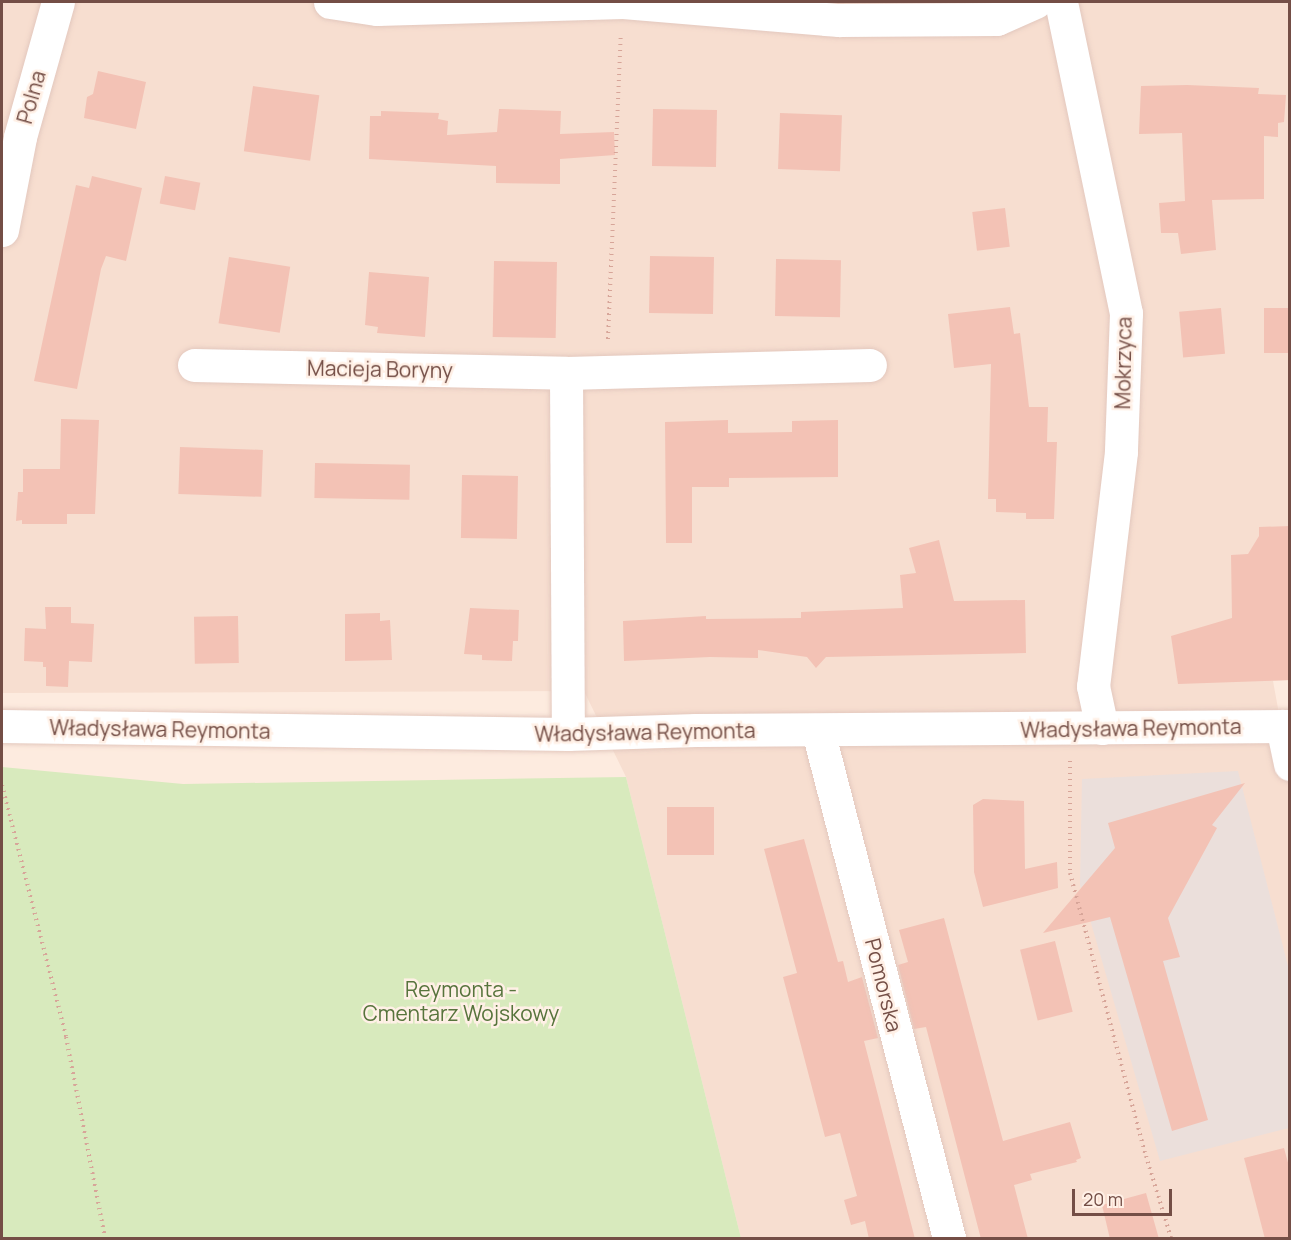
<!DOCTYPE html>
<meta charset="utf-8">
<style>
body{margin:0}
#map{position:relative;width:1291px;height:1240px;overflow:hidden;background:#fdebdf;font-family:Manrope,sans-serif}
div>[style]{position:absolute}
.residential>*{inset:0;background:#f7ded0}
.industrial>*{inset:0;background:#ebdfdb}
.green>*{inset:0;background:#d8eabd}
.building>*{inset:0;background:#f3c2b5;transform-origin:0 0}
.path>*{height:4px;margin-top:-2px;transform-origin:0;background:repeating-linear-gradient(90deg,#d7a599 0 1.5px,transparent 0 6px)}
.roads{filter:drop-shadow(0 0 2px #e3c8be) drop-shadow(0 0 2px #e3c8be)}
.minor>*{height:33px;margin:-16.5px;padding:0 16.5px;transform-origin:16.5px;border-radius:16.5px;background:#fff}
span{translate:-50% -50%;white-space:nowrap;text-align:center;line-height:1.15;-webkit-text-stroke:5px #fff0e6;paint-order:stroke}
.street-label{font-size:21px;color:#744e46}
.park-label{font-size:21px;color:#57743c}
.frame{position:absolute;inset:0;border:3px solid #744e46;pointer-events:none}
.scale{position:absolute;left:1072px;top:1189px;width:100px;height:27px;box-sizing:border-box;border:3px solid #744e46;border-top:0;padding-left:8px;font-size:18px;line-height:21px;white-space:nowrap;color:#744e46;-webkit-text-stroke:4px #fff0e6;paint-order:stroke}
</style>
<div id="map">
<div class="residential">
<i style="clip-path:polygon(2px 2px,1289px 2px,1290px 680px,1273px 681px,1290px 774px,1289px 1238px,741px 1238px,626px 777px,584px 691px,2px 693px)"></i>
</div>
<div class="industrial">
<i style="clip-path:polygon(1238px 771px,1289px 970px,1289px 1128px,1160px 1161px,1080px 885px,1082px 779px)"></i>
</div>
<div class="green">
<i style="clip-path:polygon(2px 767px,183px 784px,626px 777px,741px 1238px,2px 1238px)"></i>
</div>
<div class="building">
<i style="clip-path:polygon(98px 71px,146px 82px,136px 129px,84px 118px,87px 97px,93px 94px)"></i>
<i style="clip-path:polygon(1187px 85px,1259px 88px,1258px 94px,1286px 95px,1284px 122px,1278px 123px,1278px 137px,1264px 136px,1264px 199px,1212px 200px,1216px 250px,1181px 254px,1178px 233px,1161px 233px,1159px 203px,1185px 201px,1182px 133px,1139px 134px,1141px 86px)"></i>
<i style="left:253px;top:86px;width:67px;height:66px;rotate:8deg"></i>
<i style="clip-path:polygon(499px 109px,561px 111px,560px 134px,614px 132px,615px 155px,560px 159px,560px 184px,496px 183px,496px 166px,369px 159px,370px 116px,381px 116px,381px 111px,439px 113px,438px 119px,448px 121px,447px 135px,497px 132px)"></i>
<i style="left:653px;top:109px;width:64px;height:57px;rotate:1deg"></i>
<i style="left:780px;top:113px;width:62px;height:56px;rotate:2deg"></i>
<i style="clip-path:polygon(92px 176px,142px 188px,126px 261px,106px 256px,101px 269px,77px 389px,34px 381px,76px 185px,89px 188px)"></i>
<i style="left:165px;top:176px;width:36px;height:28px;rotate:11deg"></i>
<i style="left:1005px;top:208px;width:39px;height:33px;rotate:83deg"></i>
<i style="left:650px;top:256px;width:64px;height:57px;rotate:1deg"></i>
<i style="left:229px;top:257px;width:62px;height:67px;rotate:9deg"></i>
<i style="left:776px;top:259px;width:65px;height:57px;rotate:1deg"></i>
<i style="left:494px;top:261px;width:63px;height:76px;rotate:1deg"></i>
<i style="clip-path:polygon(369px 272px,429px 277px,425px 337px,377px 333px,378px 327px,365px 325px)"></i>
<i style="clip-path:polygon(1010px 307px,1014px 334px,1020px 333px,1029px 407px,1048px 407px,1047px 442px,1057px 442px,1054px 519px,1026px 519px,1026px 513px,996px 512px,996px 499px,988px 499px,991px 364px,954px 368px,948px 314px)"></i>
<i style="left:1221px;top:308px;width:46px;height:42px;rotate:85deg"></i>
<i style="left:1264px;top:308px;width:26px;height:45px"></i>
<i style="clip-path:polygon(61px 419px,99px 420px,95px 514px,67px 514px,67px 524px,22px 524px,22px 520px,16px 521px,18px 492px,23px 492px,23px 469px,60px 469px)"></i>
<i style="clip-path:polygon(728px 420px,728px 433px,792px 432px,792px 421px,838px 420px,838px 477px,729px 478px,729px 487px,692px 487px,692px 543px,666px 543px,665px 422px)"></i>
<i style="left:180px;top:447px;width:83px;height:47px;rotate:2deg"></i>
<i style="left:315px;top:463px;width:95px;height:35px;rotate:1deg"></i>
<i style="left:462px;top:475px;width:56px;height:63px;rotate:1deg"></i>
<i style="clip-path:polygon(1290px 526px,1290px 680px,1178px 684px,1171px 636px,1232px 618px,1231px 555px,1248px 554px,1259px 536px,1259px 527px)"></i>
<i style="clip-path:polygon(939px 540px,954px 601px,1025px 600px,1026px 653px,826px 657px,816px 668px,807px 657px,758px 650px,758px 658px,710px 657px,624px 661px,623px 621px,706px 616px,706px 619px,801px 618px,801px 612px,903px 608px,900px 575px,916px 573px,909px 548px)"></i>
<i style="clip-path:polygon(45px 607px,71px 607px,71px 623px,94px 624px,92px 662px,69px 661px,68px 687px,46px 686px,46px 667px,43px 667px,43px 662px,24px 661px,25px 628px,46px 629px)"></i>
<i style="clip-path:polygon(470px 608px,519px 610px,518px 641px,513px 641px,512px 661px,482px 660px,482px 655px,464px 654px)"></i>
<i style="clip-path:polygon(380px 613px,380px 621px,390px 620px,392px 660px,345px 661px,345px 614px)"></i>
<i style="left:238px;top:616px;width:47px;height:44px;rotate:89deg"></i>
<i style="clip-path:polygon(1245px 783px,1212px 825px,1217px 828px,1168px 918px,1180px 957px,1163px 961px,1208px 1120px,1172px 1131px,1110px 917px,1043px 933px,1115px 848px,1108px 823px)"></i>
<i style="clip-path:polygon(983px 799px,1024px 801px,1025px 869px,1057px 862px,1058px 888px,983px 907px,974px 872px,973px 805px)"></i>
<i style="left:667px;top:807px;width:47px;height:48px"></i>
<i style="clip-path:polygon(804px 839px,838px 962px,843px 961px,848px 982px,862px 977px,878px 1038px,864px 1041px,915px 1239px,869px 1239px,865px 1221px,851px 1225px,844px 1200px,857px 1196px,840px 1133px,825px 1137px,783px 977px,797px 973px,764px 849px)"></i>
<i style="clip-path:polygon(944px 918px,1003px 1141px,1070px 1122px,1081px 1158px,1076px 1160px,1077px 1162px,1030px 1174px,1032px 1180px,1014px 1185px,1028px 1239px,981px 1239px,926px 1027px,914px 1029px,898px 965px,908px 962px,899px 930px)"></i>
<i style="left:1055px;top:941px;width:73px;height:36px;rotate:76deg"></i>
<i style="clip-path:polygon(1284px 1148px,1290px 1170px,1290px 1239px,1265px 1239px,1244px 1158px)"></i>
<i style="clip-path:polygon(1146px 1193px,1159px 1239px,1110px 1239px,1102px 1205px)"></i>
</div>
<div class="path">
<i style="left:608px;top:339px;width:304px;rotate:-87.6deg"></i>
<i style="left:1070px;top:761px;width:112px;rotate:90deg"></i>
<i style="left:1070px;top:873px;width:293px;rotate:75deg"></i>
<i style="left:1146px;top:1156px;width:86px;rotate:73deg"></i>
<i style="left:2px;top:785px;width:260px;rotate:75.7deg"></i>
<i style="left:66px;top:1037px;width:205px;rotate:79deg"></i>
</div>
<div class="roads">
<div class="minor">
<i style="left:330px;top:2px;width:48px;rotate:8.5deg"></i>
<i style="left:377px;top:9px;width:246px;rotate:-1.6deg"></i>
<i style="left:623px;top:2px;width:217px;rotate:4.8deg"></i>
<i style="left:839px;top:20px;width:158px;rotate:-0.4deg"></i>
<i style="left:997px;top:19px;width:42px;rotate:-24.1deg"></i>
<i style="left:1061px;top:2px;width:318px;rotate:78.2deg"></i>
<i style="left:1126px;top:313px;width:139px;rotate:92.1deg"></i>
<i style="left:1121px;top:452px;width:236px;rotate:96.8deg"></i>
<i style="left:1093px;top:686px;width:43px;rotate:77.9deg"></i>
<i style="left:2px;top:230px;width:95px;rotate:-79deg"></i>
<i style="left:20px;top:137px;width:140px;rotate:-74.3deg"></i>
<i style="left:194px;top:365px;width:372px;rotate:1.2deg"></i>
<i style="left:566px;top:373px;width:304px;rotate:-1.5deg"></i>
<i style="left:566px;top:373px;width:361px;rotate:89.7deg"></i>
<i style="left:2px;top:726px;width:566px;rotate:0.81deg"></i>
<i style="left:568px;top:734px;width:128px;rotate:-1.8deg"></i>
<i style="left:696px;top:730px;width:594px;rotate:-0.39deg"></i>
<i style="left:1282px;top:726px;width:39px;rotate:78deg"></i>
<i style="left:818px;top:731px;width:524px;rotate:75.51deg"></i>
</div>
</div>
<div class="street-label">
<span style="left:31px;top:97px;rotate:-74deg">Polna</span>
<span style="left:1123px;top:363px;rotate:-89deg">Mokrzyca</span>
<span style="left:380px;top:369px;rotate:1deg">Macieja Boryny</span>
<span style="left:1131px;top:728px;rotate:-1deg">Władysława Reymonta</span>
<span style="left:160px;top:729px;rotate:1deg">Władysława Reymonta</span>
<span style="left:645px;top:732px;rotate:-1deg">Władysława Reymonta</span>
<span style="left:884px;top:985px;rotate:76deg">Pomorska</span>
</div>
<div class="park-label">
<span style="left:461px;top:1001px">Reymonta -<br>Cmentarz Wojskowy</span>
</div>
<div class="frame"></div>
<div class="scale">20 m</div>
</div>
